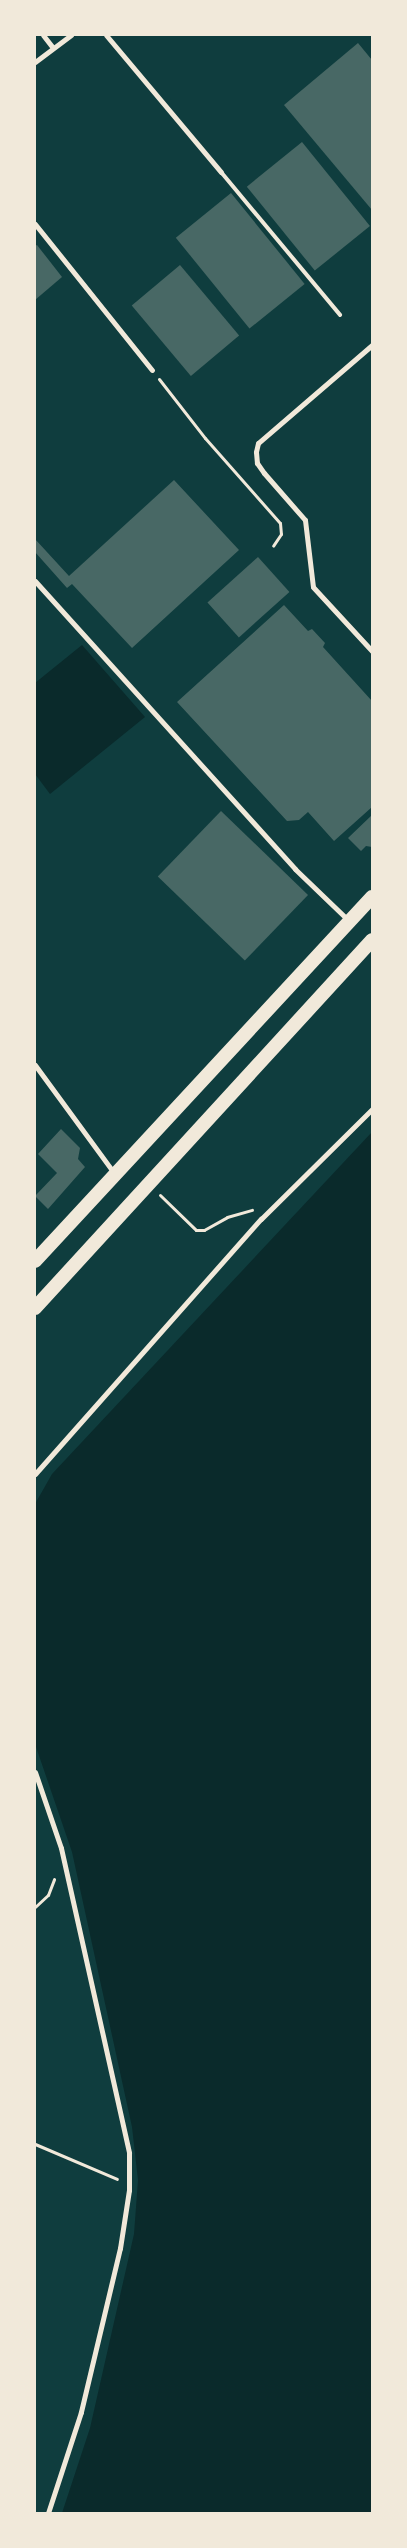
<!DOCTYPE html>
<style>
body{margin:0}
#map{position:relative;width:407px;height:2548px;overflow:hidden;background:#0f3d3e;font-family:Signika,sans-serif}
div>[style]{position:absolute}
.water>*{inset:0;background:#0a2a2b}
.building>*{inset:0;background:#486865;transform-origin:0 0}
.path>*{height:3px;margin:-1.5px;padding:0 1.5px;transform-origin:1.5px;border-radius:1.5px;background:#f1e9da}
.service>*{height:4px;margin:-2px;padding:0 2px;transform-origin:2px;border-radius:2px;background:#f1e9da}
.minor>*{height:5px;margin:-2.5px;padding:0 2.5px;transform-origin:2.5px;border-radius:2.5px;background:#f1e9da}
.trunk>*{height:14px;margin:-7px;padding:0 7px;transform-origin:7px;border-radius:7px;background:#f1e9da}
span{translate:-50% -50%;white-space:nowrap;text-align:center;line-height:1.15;-webkit-text-stroke:4px #f1e9da;paint-order:stroke}
.frame{position:absolute;inset:0;border:36px solid #f1e9da;pointer-events:none}
</style>
<div id="map">
<div class="water">
<i style="clip-path:polygon(82px 645px,145px 717px,50px 794px,35px 774px,35px 683px)"></i>
<i style="clip-path:polygon(372px 1132px,372px 2513px,62px 2513px,90px 2428px,134px 2234px,138px 2180px,132px 2127px,72px 1852px,35px 1744px,35px 1504px,52px 1474px)"></i>
</div>
<div class="building">
<i style="clip-path:polygon(358px 43px,372px 60px,372px 210px,284px 105px)"></i>
<i style="left:302px;top:142px;width:108px;height:71px;rotate:51deg"></i>
<i style="left:231px;top:193px;width:117px;height:71px;rotate:51deg"></i>
<i style="clip-path:polygon(37px 245px,62px 277px,35px 300px,35px 246px)"></i>
<i style="left:180px;top:265px;width:92px;height:63px;rotate:50deg"></i>
<i style="clip-path:polygon(174px 480px,239px 550px,132px 648px,72px 584px,67px 588px,35px 552px,35px 539px,69px 576px)"></i>
<i style="left:258px;top:557px;width:47px;height:68px;rotate:48deg"></i>
<i style="clip-path:polygon(284px 605px,308px 631px,312px 629px,325px 643px,323px 647px,372px 701px,372px 807px,334px 841px,308px 812px,299px 820px,287px 821px,177px 702px)"></i>
<i style="left:221px;top:811px;width:121px;height:91px;rotate:44deg"></i>
<i style="clip-path:polygon(372px 815px,372px 847px,366px 846px,361px 851px,348px 838px)"></i>
<i style="clip-path:polygon(61px 1129px,80px 1148px,78px 1159px,85px 1167px,48px 1209px,35px 1196px,57px 1173px,38px 1154px)"></i>
</div>
<div class="path">
<i style="left:159px;top:379px;width:75px;rotate:52.1deg"></i>
<i style="left:205px;top:438px;width:113px;rotate:48.6deg"></i>
<i style="left:280px;top:523px;width:11px;rotate:85deg"></i>
<i style="left:281px;top:534px;width:14px;rotate:124deg"></i>
<i style="left:160px;top:1195px;width:50px;rotate:44.2deg"></i>
<i style="left:196px;top:1230px;width:8px"></i>
<i style="left:204px;top:1230px;width:26px;rotate:-29deg"></i>
<i style="left:227px;top:1217px;width:26px;rotate:-16deg"></i>
<i style="left:35px;top:1907px;width:18px;rotate:-43deg"></i>
<i style="left:48px;top:1895px;width:17px;rotate:-69deg"></i>
<i style="left:35px;top:2144px;width:89px;rotate:23.1deg"></i>
</div>
<div class="service">
<i style="left:221px;top:172px;width:186px;rotate:50.2deg"></i>
</div>
<div class="minor">
<i style="left:43px;top:35px;width:16px;rotate:52deg"></i>
<i style="left:106px;top:35px;width:179px;rotate:50deg"></i>
<i style="left:35px;top:62px;width:45px;rotate:-36.9deg"></i>
<i style="left:35px;top:224px;width:187px;rotate:51.3deg"></i>
<i style="left:372px;top:345px;width:150px;rotate:139.3deg"></i>
<i style="left:258px;top:443px;width:9px;rotate:103deg"></i>
<i style="left:256px;top:452px;width:11px;rotate:85deg"></i>
<i style="left:257px;top:463px;width:12px;rotate:55deg"></i>
<i style="left:264px;top:473px;width:62px;rotate:48.9deg"></i>
<i style="left:305px;top:520px;width:67px;rotate:83.2deg"></i>
<i style="left:313px;top:587px;width:87px;rotate:47.3deg"></i>
<i style="left:35px;top:581px;width:388px;rotate:47.9deg"></i>
<i style="left:295px;top:869px;width:74px;rotate:43.9deg"></i>
<i style="left:35px;top:1065px;width:134px;rotate:53.8deg"></i>
<i style="left:35px;top:1474px;width:341px;rotate:-48.5deg"></i>
<i style="left:261px;top:1219px;width:156px;rotate:-44.7deg"></i>
<i style="left:35px;top:1772px;width:80px;rotate:71.1deg"></i>
<i style="left:61px;top:1848px;width:312px;rotate:77.4deg"></i>
<i style="left:129px;top:2153px;width:37px;rotate:90deg"></i>
<i style="left:129px;top:2190px;width:59px;rotate:98.8deg"></i>
<i style="left:120px;top:2248px;width:169px;rotate:103.4deg"></i>
<i style="left:81px;top:2412px;width:106px;rotate:108.1deg"></i>
</div>
<div class="trunk">
<i style="left:35px;top:1261px;width:496px;rotate:-47.2deg"></i>
<i style="left:35px;top:1308px;width:499px;rotate:-47.5deg"></i>
</div>
<div class="frame"></div>
</div>
